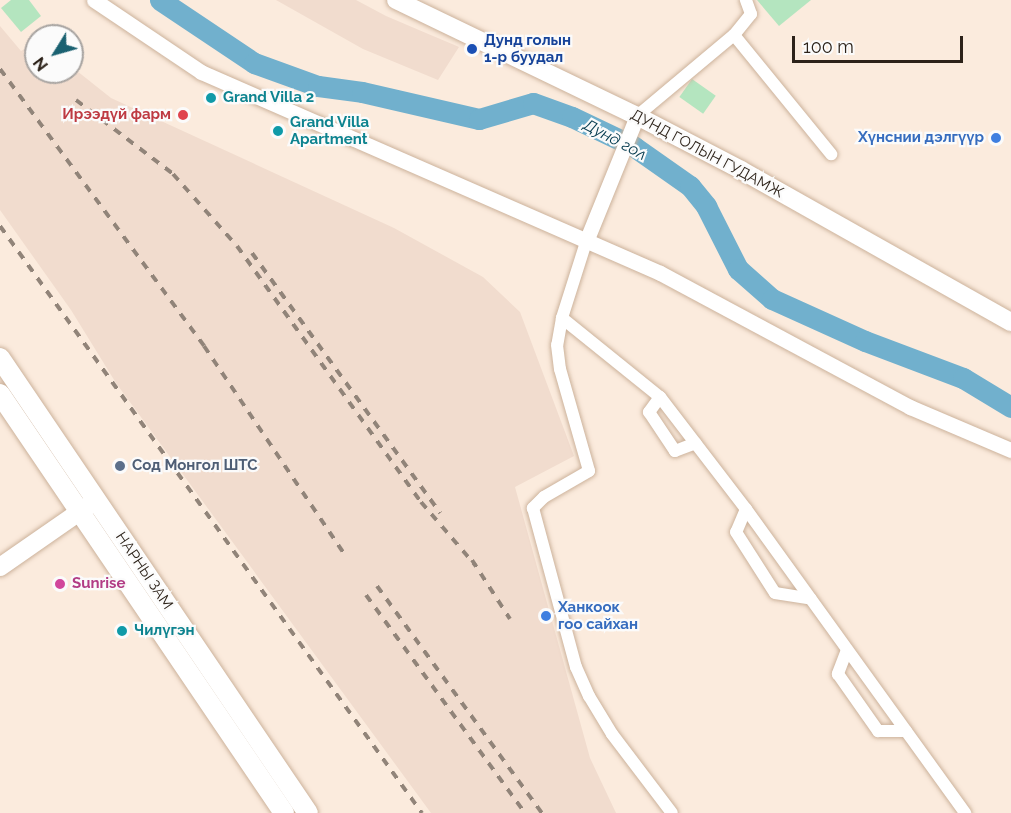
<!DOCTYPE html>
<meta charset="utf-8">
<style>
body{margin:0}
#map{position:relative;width:1011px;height:813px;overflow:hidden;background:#fbebdd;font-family:Raleway,sans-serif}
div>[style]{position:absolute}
.industrial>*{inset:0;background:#f1dcce}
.green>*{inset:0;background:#b4e5bf;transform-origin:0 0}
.river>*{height:21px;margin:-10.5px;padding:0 10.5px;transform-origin:10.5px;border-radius:10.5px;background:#71b0cd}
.roads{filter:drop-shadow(0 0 2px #ccb29b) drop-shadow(0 0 2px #ccb29b)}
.minor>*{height:12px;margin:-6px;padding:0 6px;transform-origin:6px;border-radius:6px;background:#fff}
.tertiary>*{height:15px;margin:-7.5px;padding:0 7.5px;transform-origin:7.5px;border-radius:7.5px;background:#fff}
.secondary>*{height:18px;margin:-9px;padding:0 9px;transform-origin:9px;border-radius:9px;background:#fff}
.primary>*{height:20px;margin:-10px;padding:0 10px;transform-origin:10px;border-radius:10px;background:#fff}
.rail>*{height:4px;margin-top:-2px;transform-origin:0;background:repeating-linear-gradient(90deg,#918479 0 8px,transparent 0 16px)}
.dots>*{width:16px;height:16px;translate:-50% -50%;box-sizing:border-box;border:3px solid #fbfbfb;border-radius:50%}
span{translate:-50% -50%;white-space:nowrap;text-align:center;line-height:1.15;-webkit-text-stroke:4.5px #fbfbfb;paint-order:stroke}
.transit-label{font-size:15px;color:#164399;font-weight:700}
.left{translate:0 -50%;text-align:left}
.culture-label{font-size:15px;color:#0d838f;font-weight:700}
.health-label{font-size:15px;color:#be3a42;font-weight:700}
.right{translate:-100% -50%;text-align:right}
.shop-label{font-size:15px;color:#366cbe;font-weight:700}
.street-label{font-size:15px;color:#2c2219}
.service-label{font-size:15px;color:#4e5e75;font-weight:700}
.hotel-label{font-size:15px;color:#b23c85;font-weight:700}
.water-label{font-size:16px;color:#00384c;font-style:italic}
.north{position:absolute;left:24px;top:24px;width:60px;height:60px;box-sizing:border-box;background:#fbfbfb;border:2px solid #a8a4a1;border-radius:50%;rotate:233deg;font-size:16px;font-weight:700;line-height:24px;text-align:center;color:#2c2219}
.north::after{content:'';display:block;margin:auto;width:21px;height:27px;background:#1a6171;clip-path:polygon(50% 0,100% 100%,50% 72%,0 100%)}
.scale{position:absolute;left:792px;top:36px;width:171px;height:27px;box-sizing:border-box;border:3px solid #2c2219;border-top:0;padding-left:8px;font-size:18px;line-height:21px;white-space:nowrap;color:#2c2219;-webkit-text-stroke:4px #fbfbfb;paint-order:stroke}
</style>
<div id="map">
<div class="industrial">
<i style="clip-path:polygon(276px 0,356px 0,386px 16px,459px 47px,438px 80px,363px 49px)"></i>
<i style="clip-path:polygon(0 26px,21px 51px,36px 42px,36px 72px,72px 72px,72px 67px,111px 98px,394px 228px,483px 277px,520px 312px,574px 456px,515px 487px,590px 758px,616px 813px,431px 813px,116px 383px,71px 310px,0 210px)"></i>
</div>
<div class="green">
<i style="clip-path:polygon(11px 0,29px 0,41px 16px,21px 32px,1px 8px)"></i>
<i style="clip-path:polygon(757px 0,811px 0,779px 26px)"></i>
<i style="left:692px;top:79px;width:29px;height:22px;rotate:35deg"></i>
</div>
<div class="river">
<i style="left:160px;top:0;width:113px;rotate:33.8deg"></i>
<i style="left:254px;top:63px;width:68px;rotate:19.8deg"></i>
<i style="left:318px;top:86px;width:44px;rotate:7.8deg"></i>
<i style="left:362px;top:92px;width:120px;rotate:13deg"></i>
<i style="left:479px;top:119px;width:56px;rotate:-16.5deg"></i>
<i style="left:533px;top:103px;width:41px;rotate:19.7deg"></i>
<i style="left:572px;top:117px;width:68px;rotate:25.4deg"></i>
<i style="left:633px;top:146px;width:70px;rotate:35.1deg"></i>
<i style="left:690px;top:186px;width:26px;rotate:51deg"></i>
<i style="left:706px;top:206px;width:71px;rotate:63.1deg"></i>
<i style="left:738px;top:269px;width:45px;rotate:41.4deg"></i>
<i style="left:772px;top:299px;width:102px;rotate:24.3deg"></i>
<i style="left:865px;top:341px;width:105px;rotate:20.7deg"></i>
<i style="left:963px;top:378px;width:56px;rotate:31.1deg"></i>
</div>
<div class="roads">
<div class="minor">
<i style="left:734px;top:35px;width:154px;rotate:50.8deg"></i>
<i style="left:637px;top:116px;width:126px;rotate:-39.9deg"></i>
<i style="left:734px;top:35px;width:27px;rotate:-51deg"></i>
<i style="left:751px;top:14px;width:15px;rotate:-110deg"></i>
<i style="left:587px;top:239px;width:83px;rotate:107.6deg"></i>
<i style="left:562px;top:318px;width:27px;rotate:100deg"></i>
<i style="left:557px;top:345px;width:24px;rotate:83deg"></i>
<i style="left:560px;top:369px;width:106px;rotate:74.1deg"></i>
<i style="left:589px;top:471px;width:52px;rotate:150deg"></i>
<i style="left:544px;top:497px;width:16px;rotate:135deg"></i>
<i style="left:533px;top:508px;width:165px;rotate:74.9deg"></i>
<i style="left:576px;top:667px;width:32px;rotate:66deg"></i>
<i style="left:589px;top:696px;width:44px;rotate:58.8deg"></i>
<i style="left:612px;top:734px;width:99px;rotate:52.8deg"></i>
<i style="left:562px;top:318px;width:126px;rotate:38.9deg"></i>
<i style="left:660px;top:397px;width:141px;rotate:52.5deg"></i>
<i style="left:746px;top:509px;width:375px;rotate:54.2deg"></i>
<i style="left:660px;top:397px;width:19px;rotate:126deg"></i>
<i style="left:649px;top:412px;width:47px;rotate:56.3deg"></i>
<i style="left:675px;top:451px;width:22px;rotate:-21deg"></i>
<i style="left:746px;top:509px;width:25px;rotate:113deg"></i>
<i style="left:736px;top:532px;width:72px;rotate:57.4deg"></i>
<i style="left:775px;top:593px;width:36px;rotate:9deg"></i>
<i style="left:847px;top:650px;width:26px;rotate:111deg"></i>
<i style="left:838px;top:674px;width:70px;rotate:54.9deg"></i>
<i style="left:878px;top:731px;width:28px"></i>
</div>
<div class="tertiary">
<i style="left:94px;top:0;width:129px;rotate:33.9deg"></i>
<i style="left:201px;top:72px;width:501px;rotate:23.65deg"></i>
<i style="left:660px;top:273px;width:284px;rotate:28.2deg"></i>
<i style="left:910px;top:407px;width:110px;rotate:23.1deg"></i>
<i style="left:587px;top:239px;width:133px;rotate:-67.9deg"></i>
</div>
<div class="secondary">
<i style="left:396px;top:0;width:267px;rotate:25.7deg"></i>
<i style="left:637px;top:116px;width:117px;rotate:27.4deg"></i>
<i style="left:741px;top:170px;width:310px;rotate:29.4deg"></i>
<i style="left:0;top:567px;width:112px;rotate:-34.8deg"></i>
</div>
<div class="primary">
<i style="left:0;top:358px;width:549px;rotate:55.91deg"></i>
<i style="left:0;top:394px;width:506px;rotate:55.87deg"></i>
</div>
</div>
<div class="rail">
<i style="left:0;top:69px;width:344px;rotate:53.6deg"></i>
<i style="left:204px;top:346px;width:252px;rotate:56deg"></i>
<i style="left:76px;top:100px;width:122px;rotate:37.3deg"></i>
<i style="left:173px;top:174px;width:96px;rotate:48.4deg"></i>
<i style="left:237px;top:246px;width:315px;rotate:54.3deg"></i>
<i style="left:421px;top:502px;width:84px;rotate:49.3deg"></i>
<i style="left:0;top:226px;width:723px;rotate:54.29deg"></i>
<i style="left:252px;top:253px;width:321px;rotate:54.1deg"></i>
<i style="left:472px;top:560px;width:70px;rotate:57.2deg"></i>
<i style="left:377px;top:586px;width:281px;rotate:54deg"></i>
<i style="left:366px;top:595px;width:270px;rotate:53.9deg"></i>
</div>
<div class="dots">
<i style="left:472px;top:49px;background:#1a4fb4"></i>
<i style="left:211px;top:98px;background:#0f9aa8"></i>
<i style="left:183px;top:115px;background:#e0444e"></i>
<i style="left:278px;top:131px;background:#0f9aa8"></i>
<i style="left:996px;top:138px;background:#3f7fe0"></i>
<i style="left:120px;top:466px;background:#5c6f8a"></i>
<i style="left:60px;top:584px;background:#d1479c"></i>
<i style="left:546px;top:616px;background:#3f7fe0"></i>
<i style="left:122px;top:631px;background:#0f9aa8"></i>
</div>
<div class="transit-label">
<span class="left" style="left:484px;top:49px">Дунд голын<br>1-р буудал</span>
</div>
<div class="culture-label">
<span class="left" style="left:223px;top:98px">Grand Villa 2</span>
<span class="left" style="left:290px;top:131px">Grand Villa<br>Apartment</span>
<span class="left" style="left:134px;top:631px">Чилүгэн</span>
</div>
<div class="health-label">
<span class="right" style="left:171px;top:115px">Ирээдүй фарм</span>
</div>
<div class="shop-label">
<span class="right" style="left:984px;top:138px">Хүнснии дэлгүүр</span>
<span class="left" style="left:558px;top:616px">Ханкоок<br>гоо сайхан</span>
</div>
<div class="street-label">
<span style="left:707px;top:154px;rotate:28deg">ДУНД ГОЛЫН ГУДАМЖ</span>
<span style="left:144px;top:571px;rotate:56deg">НАРНЫ ЗАМ</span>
</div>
<div class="service-label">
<span class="left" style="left:132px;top:466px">Сод Монгол ШТС</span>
</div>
<div class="hotel-label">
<span class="left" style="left:72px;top:584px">Sunrise</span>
</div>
<div class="water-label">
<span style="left:615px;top:140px;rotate:28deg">Дунд гол</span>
</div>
<div class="north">N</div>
<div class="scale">100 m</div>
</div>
